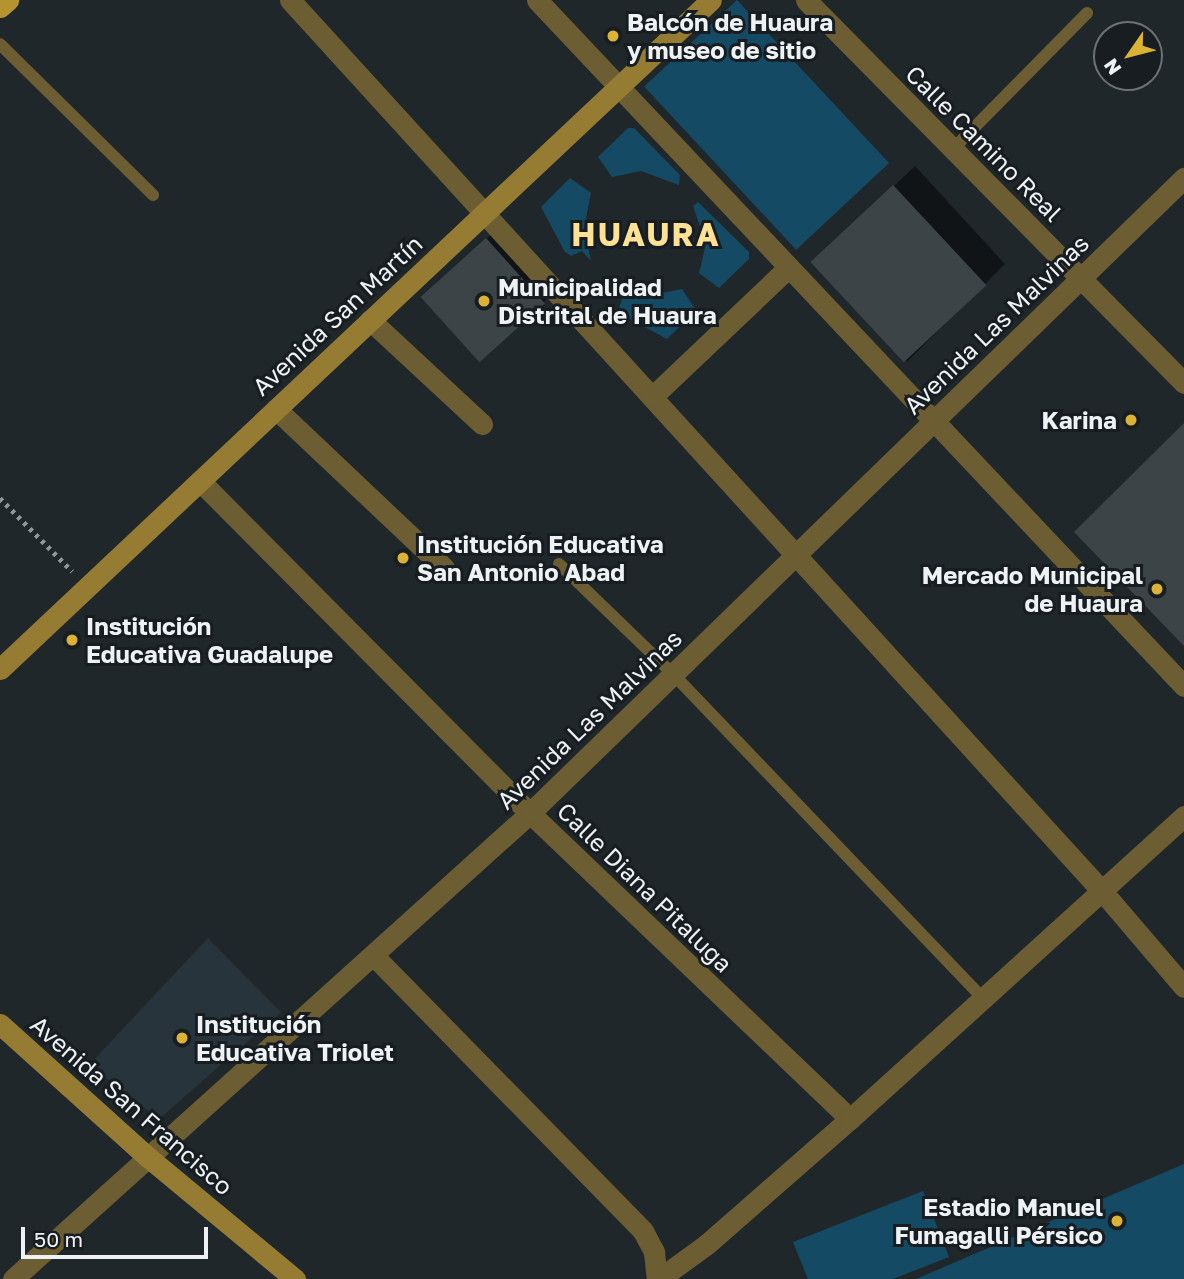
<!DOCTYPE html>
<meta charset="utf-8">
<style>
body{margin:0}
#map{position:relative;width:1184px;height:1279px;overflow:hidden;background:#20272b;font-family:"Golos Text",sans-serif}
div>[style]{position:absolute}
.built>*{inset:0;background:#27343b}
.green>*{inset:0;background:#144a63;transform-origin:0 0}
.shadow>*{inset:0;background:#0007}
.building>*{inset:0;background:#3c4448;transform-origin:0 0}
.path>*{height:4.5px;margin-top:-2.25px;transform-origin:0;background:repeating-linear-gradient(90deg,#909599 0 3.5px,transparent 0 8.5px)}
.lane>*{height:12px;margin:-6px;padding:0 6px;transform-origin:6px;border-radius:6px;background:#6d5d32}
.street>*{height:21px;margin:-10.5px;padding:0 10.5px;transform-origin:10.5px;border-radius:10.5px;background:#6d5d32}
.secondary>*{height:21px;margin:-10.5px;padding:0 10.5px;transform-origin:10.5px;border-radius:10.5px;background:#967c33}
.primary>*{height:21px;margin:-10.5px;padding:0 10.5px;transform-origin:10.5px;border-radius:10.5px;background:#b5942f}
.dots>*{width:19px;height:19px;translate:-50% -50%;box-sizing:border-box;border:4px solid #171d21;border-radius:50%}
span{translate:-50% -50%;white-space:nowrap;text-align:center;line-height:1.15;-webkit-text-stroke:6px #171d21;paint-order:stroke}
.poi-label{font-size:24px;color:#eef2f5;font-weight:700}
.left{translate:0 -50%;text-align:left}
.right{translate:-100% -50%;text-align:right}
.street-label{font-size:24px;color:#eef2f5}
.district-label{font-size:32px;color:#fde195;font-weight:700;letter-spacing:2px}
.north{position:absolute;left:1093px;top:21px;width:70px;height:70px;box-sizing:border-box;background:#171d21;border:2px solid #6d7276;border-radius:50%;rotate:235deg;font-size:19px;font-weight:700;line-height:28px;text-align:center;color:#eef2f5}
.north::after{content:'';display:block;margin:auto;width:24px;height:32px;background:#dbb233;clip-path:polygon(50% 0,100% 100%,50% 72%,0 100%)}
.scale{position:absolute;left:21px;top:1227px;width:187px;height:32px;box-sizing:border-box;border:4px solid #eef2f5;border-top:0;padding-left:9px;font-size:21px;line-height:24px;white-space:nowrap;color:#eef2f5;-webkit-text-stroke:5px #171d21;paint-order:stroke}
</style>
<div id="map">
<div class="built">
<i style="clip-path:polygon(208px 938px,281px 1012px,159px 1119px,89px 1065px)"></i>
</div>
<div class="green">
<i style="left:737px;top:0;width:223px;height:127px;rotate:47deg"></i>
<i style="clip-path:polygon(628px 128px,634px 128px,680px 175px,679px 185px,641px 171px,612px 177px,598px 157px)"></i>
<i style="clip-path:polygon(570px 178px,591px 193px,584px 228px,591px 261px,582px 251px,571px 256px,565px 252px,541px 207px)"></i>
<i style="clip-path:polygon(698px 202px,749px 252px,749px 259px,719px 288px,699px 273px,706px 244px,693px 206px)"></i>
<i style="clip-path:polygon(617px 285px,627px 292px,647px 296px,682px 289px,696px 310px,667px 339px,622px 315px,619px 308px,623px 297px,614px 287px)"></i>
<i style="clip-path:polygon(1184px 1164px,1184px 1279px,916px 1279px)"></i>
<i style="clip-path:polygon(923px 1191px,949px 1257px,893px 1279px,808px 1279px,793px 1242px)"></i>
</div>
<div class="shadow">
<i style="clip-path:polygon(915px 166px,1005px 264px,907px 362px,834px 243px)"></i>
<i style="clip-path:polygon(502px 224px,560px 287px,480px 360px,439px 283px)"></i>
</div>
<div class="building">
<i style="left:893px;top:185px;width:137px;height:113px;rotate:47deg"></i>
<i style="left:486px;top:238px;width:88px;height:88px;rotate:48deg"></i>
<i style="clip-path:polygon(1184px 423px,1184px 646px,1074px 532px)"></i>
</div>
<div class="path">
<i style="left:0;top:498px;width:103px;rotate:45.4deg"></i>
</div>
<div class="lane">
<i style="left:0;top:44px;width:215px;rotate:44.6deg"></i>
<i style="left:953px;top:149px;width:191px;rotate:-45.4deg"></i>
<i style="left:559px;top:564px;width:158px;rotate:44deg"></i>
<i style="left:673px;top:674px;width:448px;rotate:46.3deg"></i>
</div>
<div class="street">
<i style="left:290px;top:0;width:1205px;rotate:47.66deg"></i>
<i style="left:1102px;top:891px;width:126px;rotate:49.5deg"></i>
<i style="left:537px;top:0;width:943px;rotate:46.68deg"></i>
<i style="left:806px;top:0;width:538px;rotate:45.38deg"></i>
<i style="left:370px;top:320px;width:153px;rotate:42.9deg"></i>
<i style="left:652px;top:397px;width:186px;rotate:-43.5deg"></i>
<i style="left:276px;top:409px;width:231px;rotate:43.4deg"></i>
<i style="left:200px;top:481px;width:468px;rotate:45.2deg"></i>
<i style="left:530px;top:813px;width:443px;rotate:43.7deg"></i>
<i style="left:373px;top:955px;width:386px;rotate:45.6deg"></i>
<i style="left:643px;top:1231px;width:24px;rotate:62deg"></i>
<i style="left:654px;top:1252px;width:27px;rotate:84deg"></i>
<i style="left:13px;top:1279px;width:696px;rotate:-42.03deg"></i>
<i style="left:530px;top:813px;width:912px;rotate:-44.16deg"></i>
<i style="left:659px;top:1279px;width:59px;rotate:-36.1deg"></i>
<i style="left:707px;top:1244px;width:190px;rotate:-41.2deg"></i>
<i style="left:850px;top:1119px;width:451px;rotate:-42.2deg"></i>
</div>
<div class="secondary">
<i style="left:0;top:669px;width:976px;rotate:-43.26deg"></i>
<i style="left:0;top:1024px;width:200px;rotate:42deg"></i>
<i style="left:149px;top:1158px;width:190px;rotate:39.7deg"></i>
</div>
<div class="primary">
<i style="left:0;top:7px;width:11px;rotate:-41deg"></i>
</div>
<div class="dots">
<i style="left:613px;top:36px;background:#dbb233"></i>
<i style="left:484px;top:301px;background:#dbb233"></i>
<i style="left:1131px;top:420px;background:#dbb233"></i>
<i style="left:403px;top:558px;background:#dbb233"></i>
<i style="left:1157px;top:589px;background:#dbb233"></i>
<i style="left:72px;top:640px;background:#dbb233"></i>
<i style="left:182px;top:1038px;background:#dbb233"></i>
<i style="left:1117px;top:1221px;background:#dbb233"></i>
</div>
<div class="poi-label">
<span class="left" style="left:627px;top:36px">Balcón de Huaura<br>y museo de sitio</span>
<span class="left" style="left:498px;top:301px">Municipalidad<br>Distrital de Huaura</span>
<span class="right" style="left:1117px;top:420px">Karina</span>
<span class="left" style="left:417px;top:558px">Institución Educativa<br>San Antonio Abad</span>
<span class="right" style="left:1143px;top:589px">Mercado Municipal<br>de Huaura</span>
<span class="left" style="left:86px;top:640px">Institución<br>Educativa Guadalupe</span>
<span class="left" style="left:196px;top:1038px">Institución<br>Educativa Triolet</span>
<span class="right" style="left:1103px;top:1221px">Estadio Manuel<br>Fumagalli Pérsico</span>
</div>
<div class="street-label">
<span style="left:984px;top:143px;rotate:45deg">Calle Camino Real</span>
<span style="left:337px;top:315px;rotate:-43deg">Avenida San Martín</span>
<span style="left:996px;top:324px;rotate:-44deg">Avenida Las Malvinas</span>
<span style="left:589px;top:719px;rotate:-44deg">Avenida Las Malvinas</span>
<span style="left:645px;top:887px;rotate:44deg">Calle Diana Pitaluga</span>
<span style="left:132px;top:1105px;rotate:41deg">Avenida San Francisco</span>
</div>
<div class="district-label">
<span style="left:646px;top:234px">HUAURA</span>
</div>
<div class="north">N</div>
<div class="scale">50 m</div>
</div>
